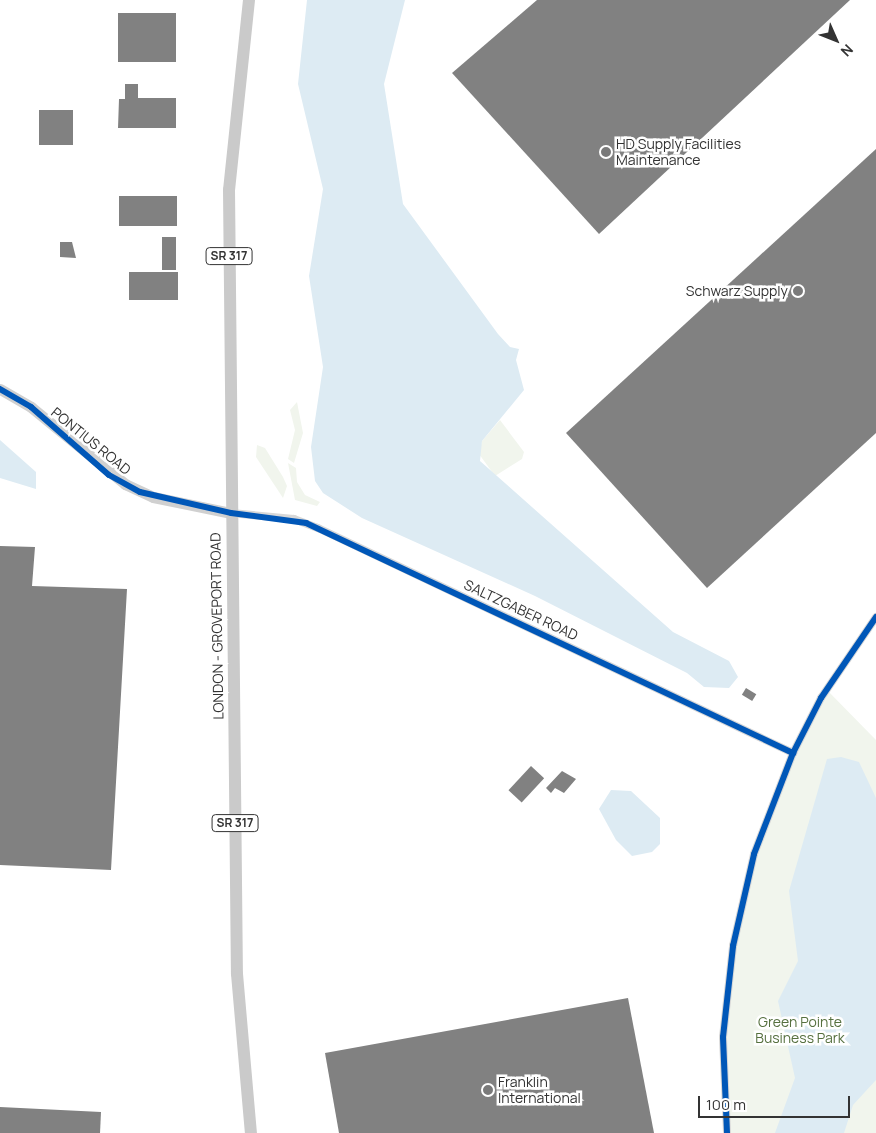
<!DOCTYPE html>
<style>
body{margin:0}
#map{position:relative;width:876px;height:1133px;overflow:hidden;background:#fff;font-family:Manrope,sans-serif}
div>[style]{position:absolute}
.green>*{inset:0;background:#f1f5ed}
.water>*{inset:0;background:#ddebf3}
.building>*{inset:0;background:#818181;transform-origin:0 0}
.street>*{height:8px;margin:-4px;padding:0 4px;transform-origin:4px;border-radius:4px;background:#d7d7d7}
.secondary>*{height:11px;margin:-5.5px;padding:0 5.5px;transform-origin:5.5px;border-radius:5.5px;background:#d0d0d0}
.primary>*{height:12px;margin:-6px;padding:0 6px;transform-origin:6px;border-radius:6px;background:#cacaca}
.cycleway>*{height:6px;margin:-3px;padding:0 3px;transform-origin:3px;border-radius:3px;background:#0057b8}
.dots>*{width:14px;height:14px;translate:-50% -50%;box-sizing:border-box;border:2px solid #fff;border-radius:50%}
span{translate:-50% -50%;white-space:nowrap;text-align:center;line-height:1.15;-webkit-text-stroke:5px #fff;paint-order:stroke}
.shield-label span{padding:1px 4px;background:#fff;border:1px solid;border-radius:4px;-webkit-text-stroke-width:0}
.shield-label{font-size:12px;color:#333;font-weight:700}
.poi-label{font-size:14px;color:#333}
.left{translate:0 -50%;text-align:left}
.right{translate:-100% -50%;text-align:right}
.street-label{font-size:14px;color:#333}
.park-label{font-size:14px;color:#56703f}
.north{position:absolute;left:811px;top:15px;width:50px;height:50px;-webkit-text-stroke:4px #fff;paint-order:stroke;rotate:134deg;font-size:14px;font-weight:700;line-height:20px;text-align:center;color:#333}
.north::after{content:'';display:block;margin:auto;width:18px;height:22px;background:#333;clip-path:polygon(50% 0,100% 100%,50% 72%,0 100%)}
.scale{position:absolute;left:698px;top:1096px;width:152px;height:22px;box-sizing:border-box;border:2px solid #333;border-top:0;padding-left:6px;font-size:15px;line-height:18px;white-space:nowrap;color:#333;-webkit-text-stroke:4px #fff;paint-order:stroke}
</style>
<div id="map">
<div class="green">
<i style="clip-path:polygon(297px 402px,303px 433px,294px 463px,288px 459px,295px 430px,290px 410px)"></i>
<i style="clip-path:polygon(500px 420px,524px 452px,522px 459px,495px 476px,479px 454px,482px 441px)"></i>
<i style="clip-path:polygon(257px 445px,265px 448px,283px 477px,287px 486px,283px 498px,256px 457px)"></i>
<i style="clip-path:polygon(288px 463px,296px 468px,297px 482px,305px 495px,320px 502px,317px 506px,295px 500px)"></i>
<i style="clip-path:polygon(826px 689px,876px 740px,876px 1133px,727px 1133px,723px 1037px,741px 899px,776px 793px)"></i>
</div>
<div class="water">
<i style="clip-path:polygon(307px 0,405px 0,384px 84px,403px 204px,498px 334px,510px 347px,519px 349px,516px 360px,524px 390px,482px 441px,480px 461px,673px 632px,729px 661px,738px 677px,729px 688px,704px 687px,687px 673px,535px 596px,362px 518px,323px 493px,315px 481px,311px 447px,323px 367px,309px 276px,323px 189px,298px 84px)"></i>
<i style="clip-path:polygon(0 440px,36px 472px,36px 489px,0 478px)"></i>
<i style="clip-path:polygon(841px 757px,859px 762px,876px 798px,876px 1080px,853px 1105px,844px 1133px,775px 1133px,795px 1078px,778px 1001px,798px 961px,789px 891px,827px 759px)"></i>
<i style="clip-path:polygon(611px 790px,631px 791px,660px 818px,660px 844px,652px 852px,632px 856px,616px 840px,599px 809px)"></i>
</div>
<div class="building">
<i style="clip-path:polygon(537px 0,850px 0,599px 234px,452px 73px)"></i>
<i style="left:118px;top:13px;width:58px;height:49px"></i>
<i style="clip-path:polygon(125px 84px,138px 84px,138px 98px,176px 98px,176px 128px,118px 128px,119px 99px,125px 99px)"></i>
<i style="left:39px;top:110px;width:34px;height:35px"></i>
<i style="clip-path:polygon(876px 149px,876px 433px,707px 588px,566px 433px)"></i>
<i style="left:177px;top:196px;width:30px;height:58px;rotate:90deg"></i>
<i style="left:162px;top:237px;width:14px;height:33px"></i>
<i style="clip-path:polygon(60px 242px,72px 242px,76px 258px,60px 257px)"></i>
<i style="left:178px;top:272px;width:28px;height:49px;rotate:90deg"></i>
<i style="clip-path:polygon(0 546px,35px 547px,32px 586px,127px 589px,111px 870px,0 865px)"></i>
<i style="left:746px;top:688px;width:12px;height:8px;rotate:31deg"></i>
<i style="left:531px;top:766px;width:18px;height:33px;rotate:43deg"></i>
<i style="clip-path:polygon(562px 771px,576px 779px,564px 793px,555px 788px,551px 793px,546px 788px)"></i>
<i style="clip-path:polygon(628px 998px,654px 1133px,339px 1133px,325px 1053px)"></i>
<i style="clip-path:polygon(0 1107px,101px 1112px,100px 1133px,0 1133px)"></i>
</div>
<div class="street">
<i style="left:231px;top:513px;width:63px;rotate:5.4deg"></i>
<i style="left:294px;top:519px;width:26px;rotate:21deg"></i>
<i style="left:318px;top:528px;width:526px;rotate:25.35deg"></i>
<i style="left:727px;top:1133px;width:96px;rotate:-92.4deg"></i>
<i style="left:723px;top:1037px;width:92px;rotate:-83.7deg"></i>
<i style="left:733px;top:946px;width:94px;rotate:-77.1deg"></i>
<i style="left:754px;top:854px;width:108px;rotate:-68.9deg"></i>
<i style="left:793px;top:753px;width:62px;rotate:-63deg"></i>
<i style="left:821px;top:698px;width:98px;rotate:-55.8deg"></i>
</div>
<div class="secondary">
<i style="left:0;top:389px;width:36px;rotate:30deg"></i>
<i style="left:31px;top:407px;width:122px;rotate:39.3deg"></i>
<i style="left:125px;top:484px;width:31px;rotate:25deg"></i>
<i style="left:153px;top:497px;width:80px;rotate:11.6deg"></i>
</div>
<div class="primary">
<i style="left:249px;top:0;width:191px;rotate:96deg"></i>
<i style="left:229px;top:190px;width:784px;rotate:89.42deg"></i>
<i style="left:237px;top:974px;width:160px;rotate:85deg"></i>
</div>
<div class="cycleway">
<i style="left:0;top:389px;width:36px;rotate:30deg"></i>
<i style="left:31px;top:407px;width:103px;rotate:41.1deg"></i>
<i style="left:109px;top:475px;width:35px;rotate:29deg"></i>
<i style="left:140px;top:492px;width:93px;rotate:13deg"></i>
<i style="left:231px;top:513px;width:76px;rotate:7.6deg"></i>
<i style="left:306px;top:523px;width:539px;rotate:25.28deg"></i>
<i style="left:727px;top:1133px;width:96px;rotate:-92.4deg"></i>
<i style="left:723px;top:1037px;width:92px;rotate:-83.7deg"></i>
<i style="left:733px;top:946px;width:94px;rotate:-77.1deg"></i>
<i style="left:754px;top:854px;width:108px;rotate:-68.9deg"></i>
<i style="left:793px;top:753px;width:62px;rotate:-63deg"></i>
<i style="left:821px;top:698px;width:98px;rotate:-55.8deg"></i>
</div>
<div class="dots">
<i style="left:606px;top:152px;background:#7a7a7a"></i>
<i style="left:798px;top:291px;background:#7a7a7a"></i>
<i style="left:488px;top:1090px;background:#7a7a7a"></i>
</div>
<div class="shield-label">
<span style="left:229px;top:256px">SR 317</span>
<span style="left:235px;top:823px">SR 317</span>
</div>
<div class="poi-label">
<span class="left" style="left:616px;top:152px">HD Supply Facilities<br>Maintenance</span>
<span class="right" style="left:788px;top:291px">Schwarz Supply</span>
<span class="left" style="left:498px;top:1090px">Franklin<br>International</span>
</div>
<div class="street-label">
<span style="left:91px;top:441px;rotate:39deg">PONTIUS ROAD</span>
<span style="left:521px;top:610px;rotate:25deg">SALTZGABER ROAD</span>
<span style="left:217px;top:626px;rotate:-91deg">LONDON - GROVEPORT ROAD</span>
</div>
<div class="park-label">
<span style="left:800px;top:1030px">Green Pointe<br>Business Park</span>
</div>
<div class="north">N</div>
<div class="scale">100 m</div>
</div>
